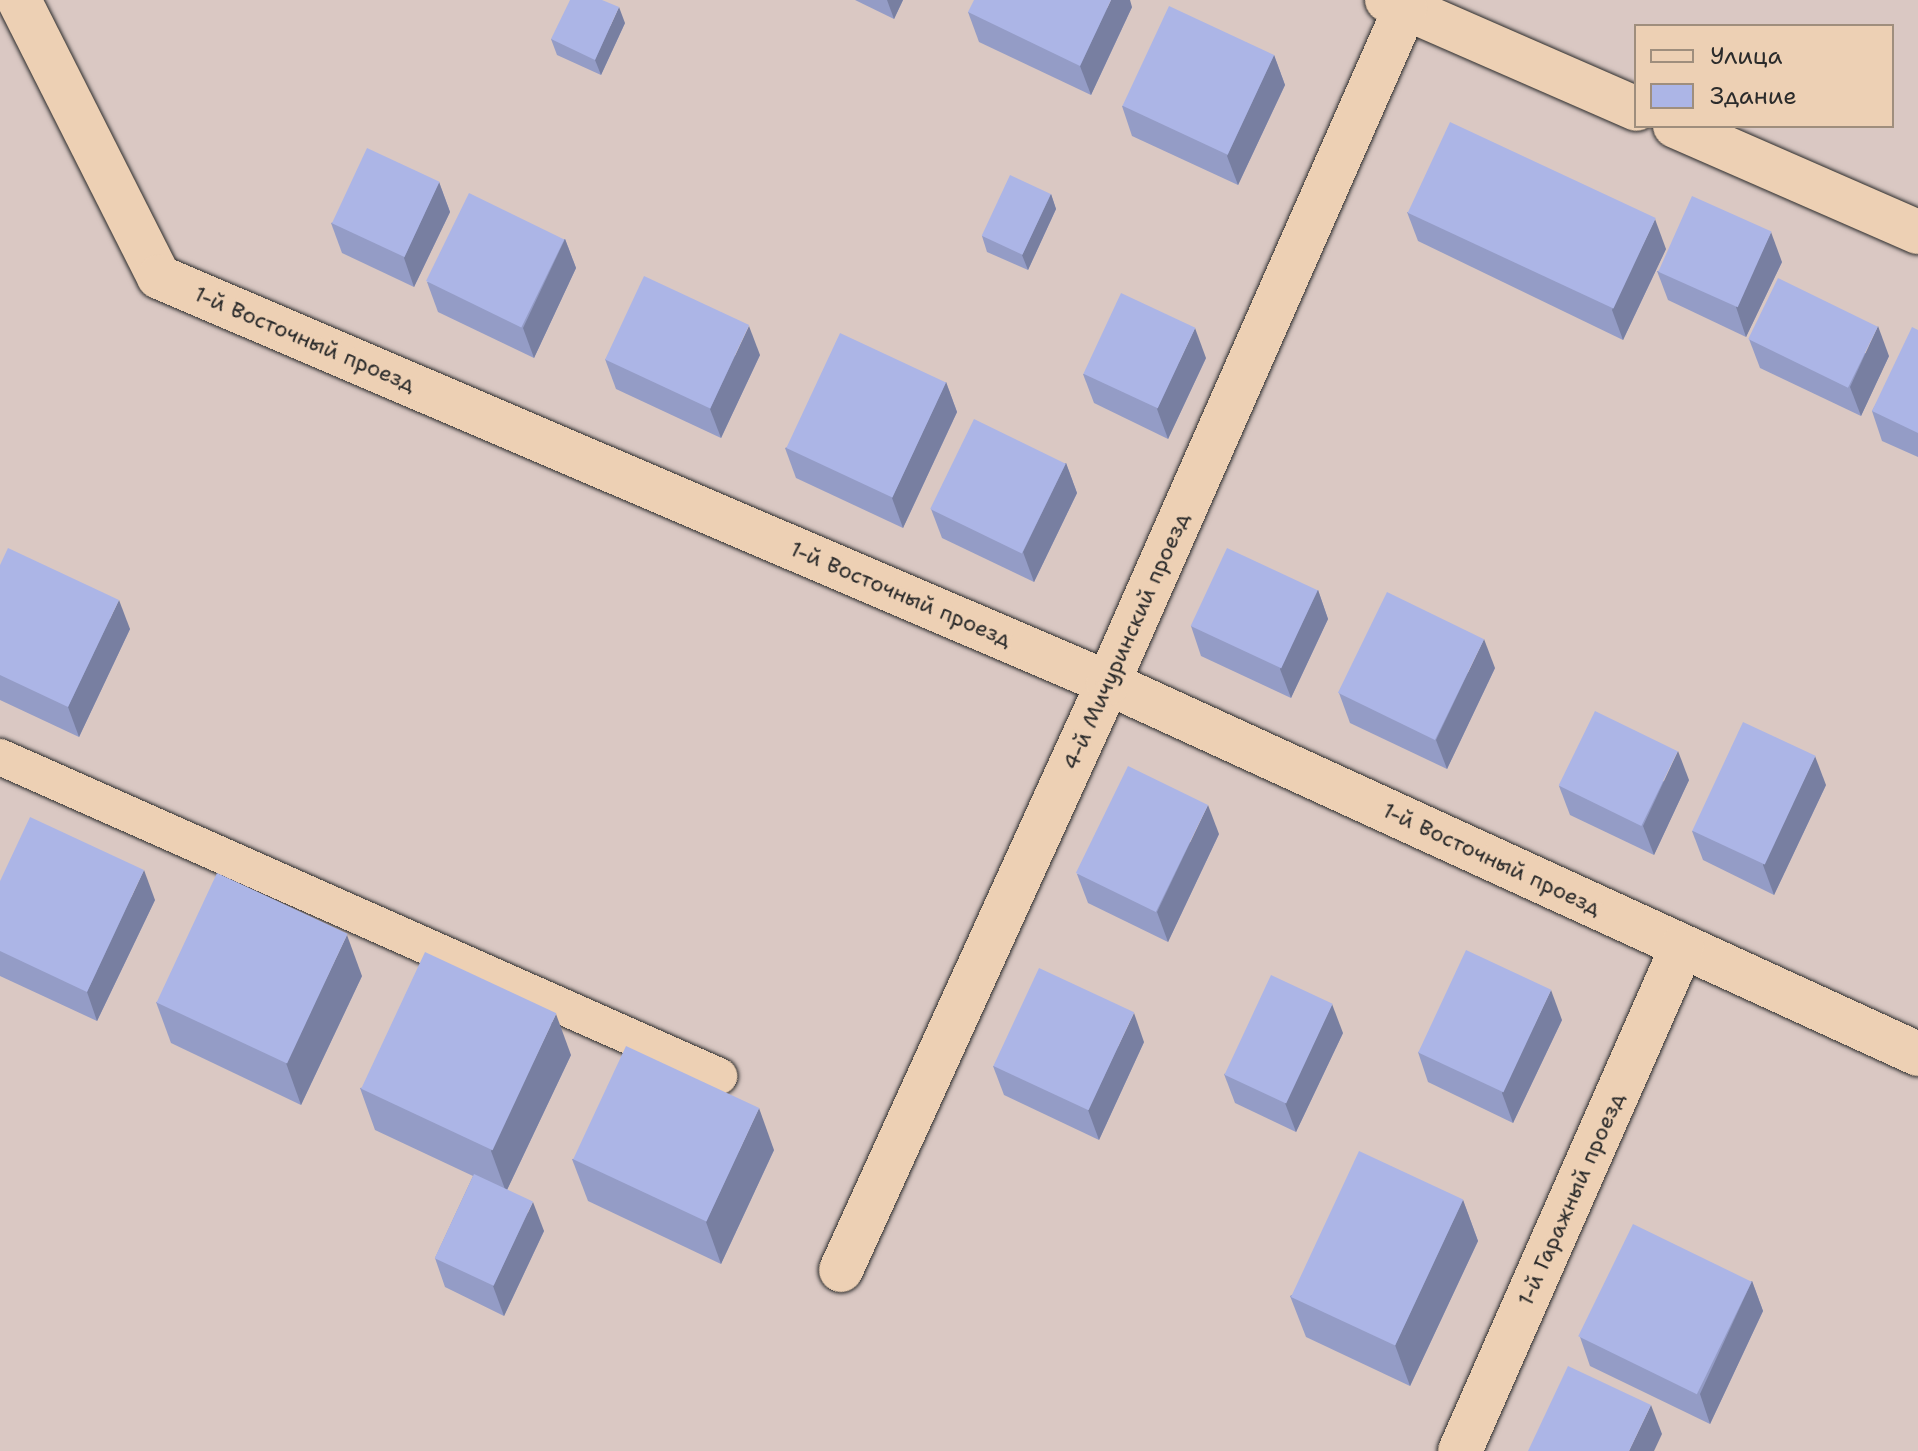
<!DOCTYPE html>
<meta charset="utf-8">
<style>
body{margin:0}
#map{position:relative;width:1918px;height:1451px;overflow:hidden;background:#dac8c3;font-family:"Shantell Sans",sans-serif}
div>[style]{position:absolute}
.roads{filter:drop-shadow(0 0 2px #2b2b2b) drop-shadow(0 0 2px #2b2b2b)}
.service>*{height:36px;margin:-18px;padding:0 18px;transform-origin:18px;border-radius:18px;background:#edd0b4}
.minor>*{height:44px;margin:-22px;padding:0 22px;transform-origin:22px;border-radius:22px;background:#edd0b4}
.wall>*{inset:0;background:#949cc6}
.shaded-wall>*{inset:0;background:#787fa1}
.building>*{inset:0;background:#acb5e6;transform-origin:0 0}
span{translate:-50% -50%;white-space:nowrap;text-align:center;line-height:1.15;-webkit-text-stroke:6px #edd0b4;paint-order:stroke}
.street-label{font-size:22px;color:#2b2b2b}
.legend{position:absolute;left:1634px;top:24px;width:260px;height:104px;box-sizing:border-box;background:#edd0b4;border:2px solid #9f8e7d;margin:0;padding:10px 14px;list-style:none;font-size:24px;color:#2b2b2b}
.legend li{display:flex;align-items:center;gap:16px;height:40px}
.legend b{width:40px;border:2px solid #9f8e7d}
</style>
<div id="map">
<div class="roads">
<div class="service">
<i style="left:0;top:757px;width:787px;rotate:23.93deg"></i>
</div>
<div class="minor">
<i style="left:19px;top:0;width:310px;rotate:63.2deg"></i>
<i style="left:159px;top:277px;width:1032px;rotate:23.16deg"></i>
<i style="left:1108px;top:683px;width:891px;rotate:24.61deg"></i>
<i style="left:1387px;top:0;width:272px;rotate:23.6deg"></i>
<i style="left:1675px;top:126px;width:265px;rotate:23.6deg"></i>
<i style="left:841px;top:1270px;width:645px;rotate:-65.54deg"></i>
<i style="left:1108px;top:683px;width:737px;rotate:-66.22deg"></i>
<i style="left:1460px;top:1451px;width:551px;rotate:-66.23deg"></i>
</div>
</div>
<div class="wall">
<i style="clip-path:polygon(855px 0,903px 0,894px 19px)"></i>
<i style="clip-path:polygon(1132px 7px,1091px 95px,979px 42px,968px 12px)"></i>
<i style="clip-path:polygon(625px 23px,601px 75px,557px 55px,551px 39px)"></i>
<i style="clip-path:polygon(1274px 55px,1285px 85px,1238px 185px,1132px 136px,1122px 106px)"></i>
<i style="clip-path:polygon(439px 182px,450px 212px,414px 287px,342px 253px,331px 223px)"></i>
<i style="clip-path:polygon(1051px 194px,1056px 209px,1028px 270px,987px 252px,982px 236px)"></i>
<i style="clip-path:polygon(1407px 212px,1666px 249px,1623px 340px,1418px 241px)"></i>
<i style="clip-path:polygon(565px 239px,576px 268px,534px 358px,438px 312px,427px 282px)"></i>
<i style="clip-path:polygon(1782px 262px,1746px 337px,1668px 300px,1657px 271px)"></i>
<i style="clip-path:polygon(1918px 330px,1918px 457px,1882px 441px,1872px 411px)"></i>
<i style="clip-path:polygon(1749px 339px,1889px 356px,1861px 416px,1760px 368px)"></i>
<i style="clip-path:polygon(760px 355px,721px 438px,616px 389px,605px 359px)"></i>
<i style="clip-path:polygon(1206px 358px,1168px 439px,1094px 403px,1083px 374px)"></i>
<i style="clip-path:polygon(946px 382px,957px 412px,903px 528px,796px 478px,785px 448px)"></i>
<i style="clip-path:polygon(1066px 463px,1077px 493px,1034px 582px,942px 538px,931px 509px)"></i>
<i style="clip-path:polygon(0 565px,130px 629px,79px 737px,0 700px)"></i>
<i style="clip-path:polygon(1318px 590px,1328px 619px,1291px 698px,1201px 656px,1191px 626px)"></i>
<i style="clip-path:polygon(1495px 668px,1447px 769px,1350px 723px,1339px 693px)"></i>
<i style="clip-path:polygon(1689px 780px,1654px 855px,1570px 815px,1559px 786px)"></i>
<i style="clip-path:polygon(1826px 785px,1774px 895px,1703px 860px,1692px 831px)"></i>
<i style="clip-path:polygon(1219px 834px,1168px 942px,1088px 903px,1077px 874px)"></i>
<i style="clip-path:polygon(0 881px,155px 900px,97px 1021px,0 976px)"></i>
<i style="clip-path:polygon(362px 976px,301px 1105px,171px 1043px,156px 1002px)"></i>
<i style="clip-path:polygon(1562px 1020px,1513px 1123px,1428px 1082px,1418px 1052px)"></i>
<i style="clip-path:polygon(1343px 1033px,1296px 1132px,1235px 1103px,1224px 1074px)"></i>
<i style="clip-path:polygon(1144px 1042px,1099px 1140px,1004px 1095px,993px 1066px)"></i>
<i style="clip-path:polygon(571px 1055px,507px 1190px,544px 1231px,504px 1316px,445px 1287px,435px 1258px,473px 1176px,375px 1130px,360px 1088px)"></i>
<i style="clip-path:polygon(774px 1150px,721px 1264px,588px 1201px,572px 1159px)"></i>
<i style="clip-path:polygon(1463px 1200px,1478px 1241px,1410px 1386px,1306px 1337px,1290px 1296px)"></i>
<i style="clip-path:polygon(1752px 1281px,1763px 1311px,1710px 1424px,1590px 1366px,1580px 1337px)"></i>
</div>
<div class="shaded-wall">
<i style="clip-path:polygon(887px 0,903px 0,894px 19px)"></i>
<i style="clip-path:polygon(1111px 0,1130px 0,1132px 7px,1091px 95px,1080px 66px)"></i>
<i style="clip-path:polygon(619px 7px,625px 23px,601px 75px,595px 60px)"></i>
<i style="clip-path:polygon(1274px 55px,1285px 85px,1238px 185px,1227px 156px)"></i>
<i style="clip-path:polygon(439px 182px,450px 212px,414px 287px,404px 258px)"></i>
<i style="clip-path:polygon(1051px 194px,1056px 209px,1028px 270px,1022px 255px)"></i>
<i style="clip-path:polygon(1655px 219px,1666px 249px,1623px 340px,1612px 310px)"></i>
<i style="clip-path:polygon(1771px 232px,1782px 262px,1746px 337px,1736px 307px)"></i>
<i style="clip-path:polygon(565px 239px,576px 268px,534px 358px,523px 328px)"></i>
<i style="clip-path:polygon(749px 326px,760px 355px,721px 438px,710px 409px)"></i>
<i style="clip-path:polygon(1878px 326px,1889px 356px,1861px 416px,1850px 387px)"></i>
<i style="clip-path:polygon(1195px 328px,1206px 358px,1168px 439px,1157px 409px)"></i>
<i style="clip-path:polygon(946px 382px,957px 412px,903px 528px,892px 498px)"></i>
<i style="clip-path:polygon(1066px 463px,1077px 493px,1034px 582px,1023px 552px)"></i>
<i style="clip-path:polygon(1318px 590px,1328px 619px,1291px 698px,1280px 669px)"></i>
<i style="clip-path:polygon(119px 600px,130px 629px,79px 737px,68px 707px)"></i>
<i style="clip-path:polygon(1484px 639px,1495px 668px,1447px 769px,1436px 740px)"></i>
<i style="clip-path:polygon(1678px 751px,1689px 780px,1654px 855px,1643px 826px)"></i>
<i style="clip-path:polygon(1815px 756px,1826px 785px,1774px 895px,1763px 865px)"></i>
<i style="clip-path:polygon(1208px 805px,1219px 834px,1168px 942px,1157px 912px)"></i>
<i style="clip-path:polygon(144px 870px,155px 900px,97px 1021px,87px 992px)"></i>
<i style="clip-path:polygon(347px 935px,362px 976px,301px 1105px,286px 1063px)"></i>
<i style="clip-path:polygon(1551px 990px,1562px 1020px,1513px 1123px,1502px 1093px)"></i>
<i style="clip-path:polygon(1332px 1004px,1343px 1033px,1296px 1132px,1285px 1103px)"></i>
<i style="clip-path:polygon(1134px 1013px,1144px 1042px,1099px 1140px,1088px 1110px)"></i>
<i style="clip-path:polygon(556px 1014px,571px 1055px,506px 1192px,491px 1151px)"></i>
<i style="clip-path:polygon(759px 1108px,774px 1150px,721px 1264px,706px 1222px)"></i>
<i style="clip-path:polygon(1463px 1200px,1478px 1241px,1410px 1386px,1395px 1345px)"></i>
<i style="clip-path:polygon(533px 1202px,544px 1231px,504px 1316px,493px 1286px)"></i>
<i style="clip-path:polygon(1752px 1281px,1763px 1311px,1710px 1424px,1700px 1394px)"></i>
<i style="clip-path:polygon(1651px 1405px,1662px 1434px,1654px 1451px,1629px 1451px)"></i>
</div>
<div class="building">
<i style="clip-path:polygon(570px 0,602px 0,619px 7px,595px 60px,551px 39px)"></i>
<i style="clip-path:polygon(974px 0,1111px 0,1080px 66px,968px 12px)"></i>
<i style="left:1169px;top:6px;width:116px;height:110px;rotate:25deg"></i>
<i style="left:1450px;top:122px;width:227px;height:100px;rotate:25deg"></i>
<i style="left:367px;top:148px;width:80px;height:83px;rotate:25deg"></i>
<i style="left:1010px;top:175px;width:45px;height:67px;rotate:25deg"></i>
<i style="left:469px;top:193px;width:106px;height:98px;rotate:26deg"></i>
<i style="left:1692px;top:196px;width:87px;height:83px;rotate:24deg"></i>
<i style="left:644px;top:276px;width:116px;height:92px;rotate:25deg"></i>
<i style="left:1778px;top:278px;width:111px;height:68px;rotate:26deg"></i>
<i style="left:1121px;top:293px;width:82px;height:89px;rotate:25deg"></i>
<i style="clip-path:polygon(1912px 327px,1918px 330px,1918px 433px,1872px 411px)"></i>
<i style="left:840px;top:333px;width:117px;height:127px;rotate:25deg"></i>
<i style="left:974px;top:419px;width:102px;height:100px;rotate:26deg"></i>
<i style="clip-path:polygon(8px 548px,119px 600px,68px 707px,0 675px,0 565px)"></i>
<i style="left:1227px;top:548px;width:100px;height:86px;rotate:25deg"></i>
<i style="left:1387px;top:592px;width:108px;height:112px;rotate:26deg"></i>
<i style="left:1595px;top:711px;width:92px;height:83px;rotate:26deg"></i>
<i style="left:1743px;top:722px;width:80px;height:120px;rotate:25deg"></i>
<i style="left:1128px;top:766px;width:89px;height:119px;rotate:26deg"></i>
<i style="clip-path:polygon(30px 817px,144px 870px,87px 992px,0 951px,0 881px)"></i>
<i style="left:217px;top:873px;width:144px;height:143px;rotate:25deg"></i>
<i style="left:1466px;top:950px;width:94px;height:113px;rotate:25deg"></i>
<i style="left:425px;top:952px;width:145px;height:151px;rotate:25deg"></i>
<i style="left:1039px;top:968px;width:105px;height:108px;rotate:25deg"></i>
<i style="left:1271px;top:975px;width:68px;height:110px;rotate:25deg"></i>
<i style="left:626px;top:1046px;width:147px;height:125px;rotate:25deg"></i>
<i style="left:1359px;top:1151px;width:115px;height:161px;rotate:25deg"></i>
<i style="left:474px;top:1174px;width:65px;height:93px;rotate:25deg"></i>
<i style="left:1633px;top:1224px;width:132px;height:125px;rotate:26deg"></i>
<i style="clip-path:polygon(1568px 1366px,1651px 1405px,1629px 1451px,1528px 1451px)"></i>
</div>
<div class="street-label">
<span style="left:305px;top:339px;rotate:23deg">1-й Восточный проезд</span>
<span style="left:901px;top:594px;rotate:23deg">1-й Восточный проезд</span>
<span style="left:1126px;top:641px;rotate:-66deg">4-й Мичуринский проезд</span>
<span style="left:1492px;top:859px;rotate:25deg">1-й Восточный проезд</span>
<span style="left:1571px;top:1199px;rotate:-66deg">1-й Гаражный проезд</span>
</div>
<ul class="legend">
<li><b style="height:10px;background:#edd0b4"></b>Улица</li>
<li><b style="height:22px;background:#acb5e6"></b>Здание</li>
</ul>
</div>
